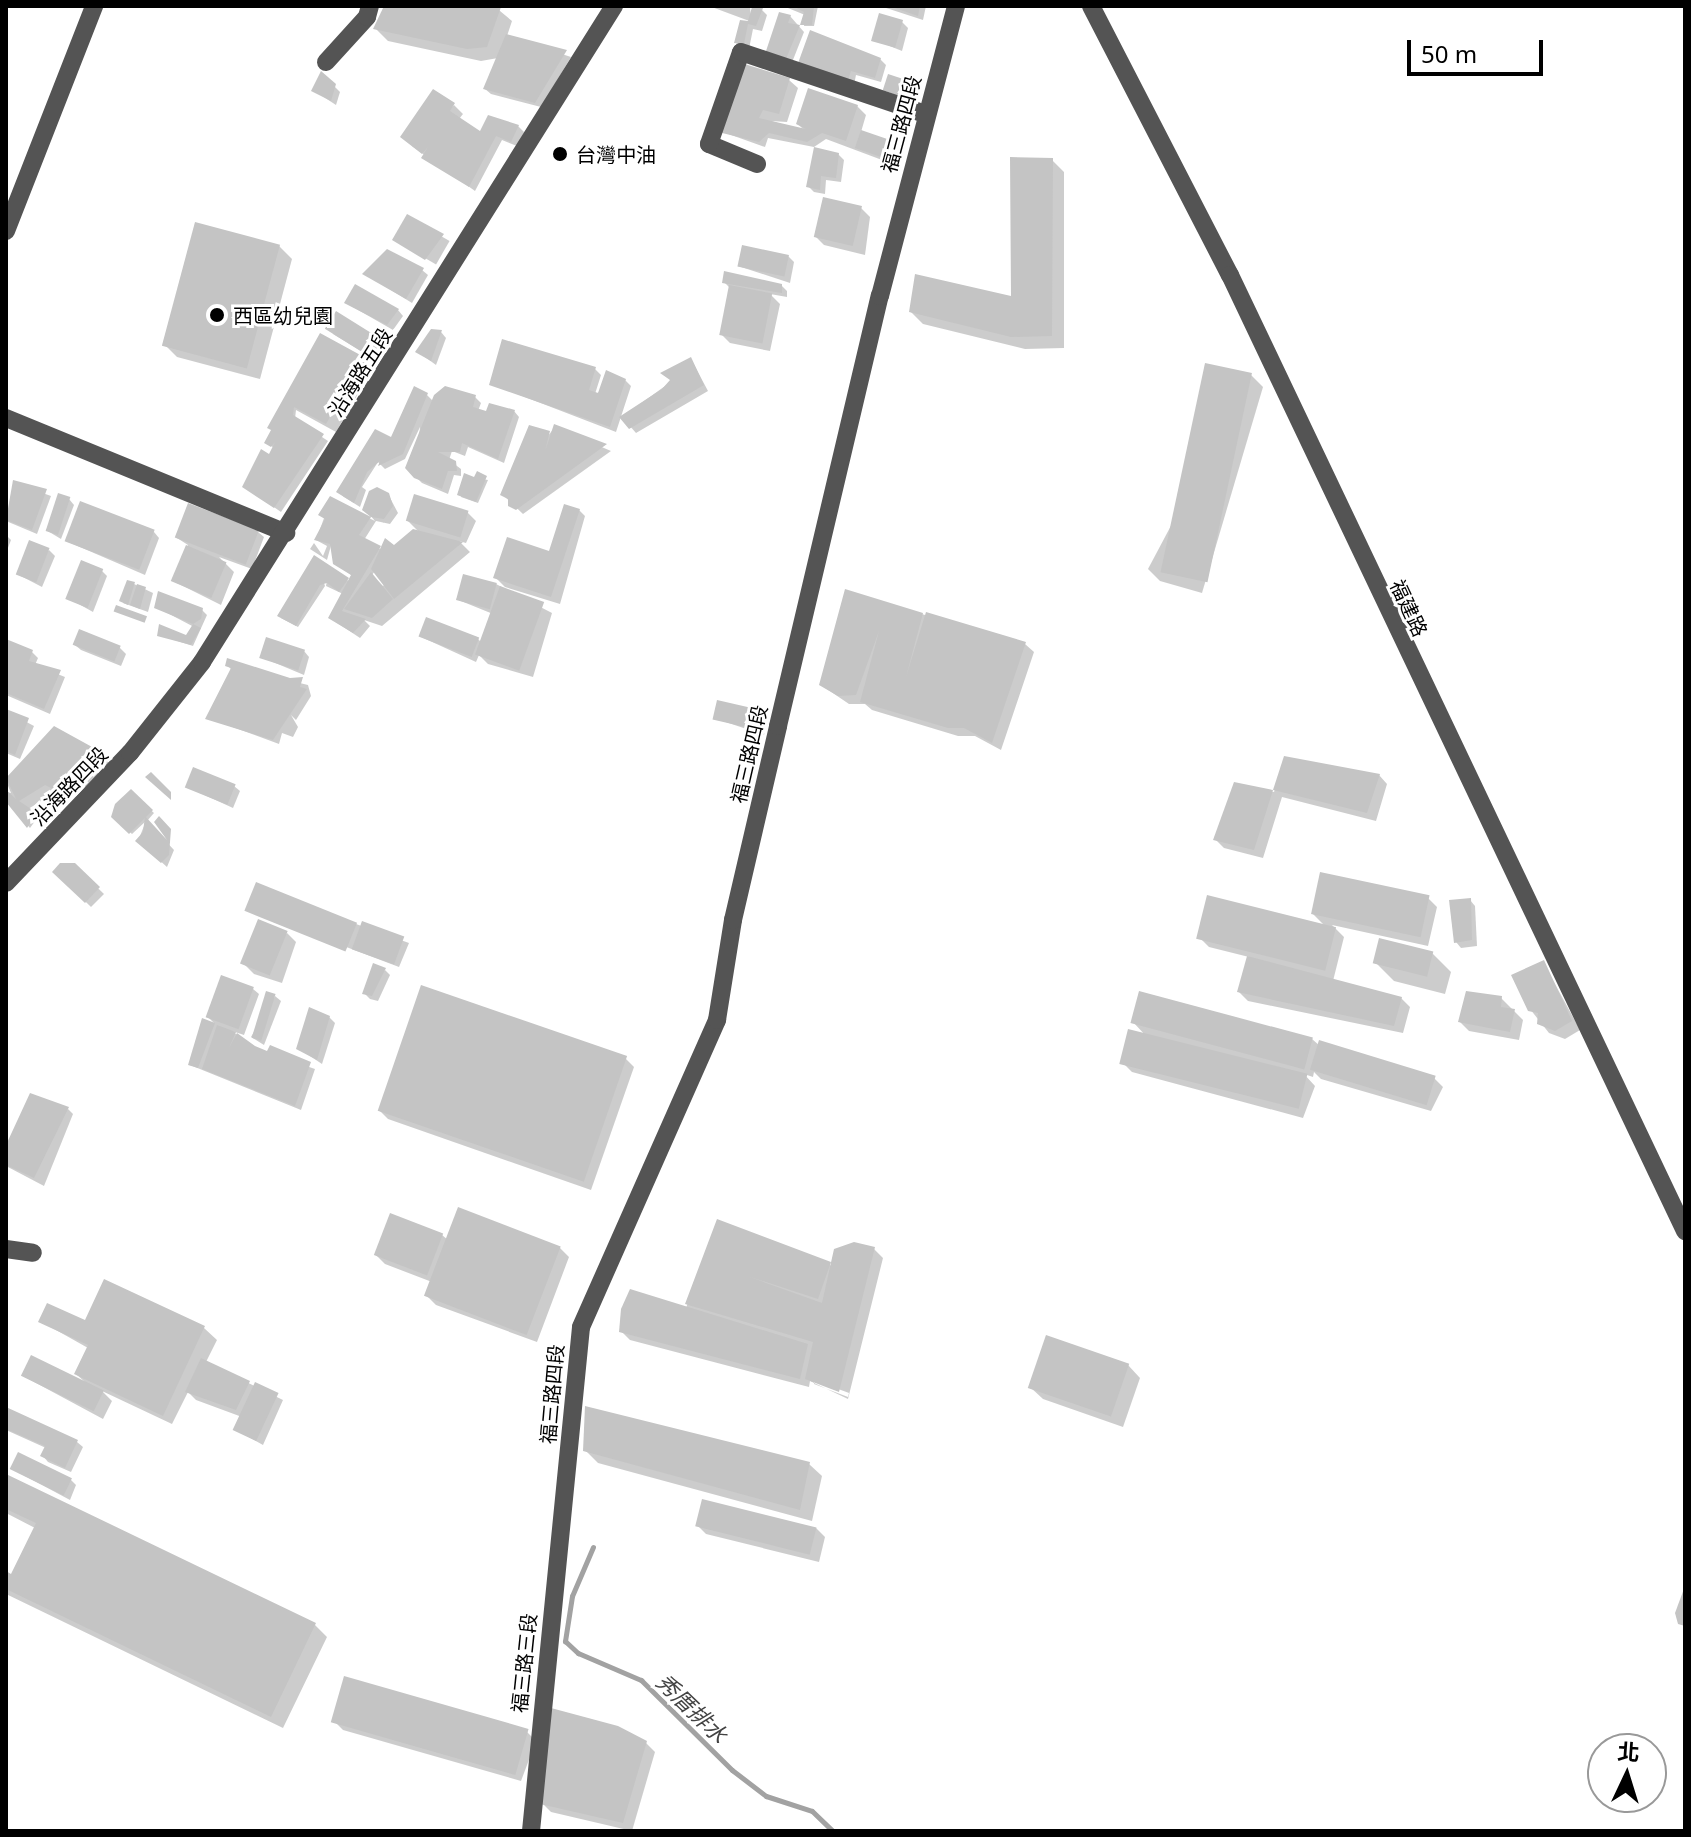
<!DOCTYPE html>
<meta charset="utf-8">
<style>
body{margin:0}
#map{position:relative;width:1691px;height:1837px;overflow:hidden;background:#fff;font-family:"Noto Sans","Noto Sans TC",sans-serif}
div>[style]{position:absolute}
.shadow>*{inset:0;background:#0003;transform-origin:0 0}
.stream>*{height:5px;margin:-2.5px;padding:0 2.5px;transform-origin:2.5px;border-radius:2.5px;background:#a2a2a2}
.building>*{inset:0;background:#c4c4c4;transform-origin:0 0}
.minor>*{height:18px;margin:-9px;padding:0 9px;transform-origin:9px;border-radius:9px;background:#545454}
.dots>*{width:22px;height:22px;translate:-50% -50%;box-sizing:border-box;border:4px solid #fff;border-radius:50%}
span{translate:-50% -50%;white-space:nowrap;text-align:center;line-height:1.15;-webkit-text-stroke:6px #fff;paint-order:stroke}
.street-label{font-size:20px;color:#000}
.poi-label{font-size:20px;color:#000}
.left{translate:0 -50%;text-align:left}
.water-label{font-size:22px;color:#434343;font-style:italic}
.frame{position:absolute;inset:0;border:8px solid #000;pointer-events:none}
.north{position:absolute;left:1587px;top:1733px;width:80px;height:80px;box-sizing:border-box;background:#fff;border:2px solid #999;border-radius:50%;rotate:4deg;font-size:22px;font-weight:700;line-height:32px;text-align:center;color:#000}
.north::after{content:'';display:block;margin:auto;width:28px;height:36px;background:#000;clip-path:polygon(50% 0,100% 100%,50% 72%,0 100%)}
.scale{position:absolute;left:1407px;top:40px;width:136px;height:36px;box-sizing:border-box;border:4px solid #000;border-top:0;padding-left:10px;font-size:24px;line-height:28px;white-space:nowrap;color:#000;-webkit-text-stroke:6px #fff;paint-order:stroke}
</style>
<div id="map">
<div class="shadow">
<i style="clip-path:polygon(386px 6px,494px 6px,512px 21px,507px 36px,571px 57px,541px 107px,491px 94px,485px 89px,498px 58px,481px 61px,388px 41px,376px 29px)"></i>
<i style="clip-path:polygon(709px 6px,750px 6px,751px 20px,762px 10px,767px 15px,762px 31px,753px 29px,749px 49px,742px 48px,736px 43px,742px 22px,752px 22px)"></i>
<i style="clip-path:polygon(783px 6px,818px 6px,814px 26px,804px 26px,805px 15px)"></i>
<i style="clip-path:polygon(880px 6px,926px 6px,923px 20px)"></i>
<i style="clip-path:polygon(790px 16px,804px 32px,791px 65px,773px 59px)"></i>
<i style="clip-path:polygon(902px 22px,908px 28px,902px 51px,875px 40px)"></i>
<i style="clip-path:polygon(880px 59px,886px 65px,881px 82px,856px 75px,854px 85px,805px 71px)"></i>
<i style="clip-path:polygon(322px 74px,340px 92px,336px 105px,313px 90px)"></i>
<i style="clip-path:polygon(789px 80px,798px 88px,787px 122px,771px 121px,805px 131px,798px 124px,857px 106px,866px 115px,861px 132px,903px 151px,898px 166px,826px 139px,814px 147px,768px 138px,765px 147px,720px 131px)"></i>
<i style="clip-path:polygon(914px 84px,920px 90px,915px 104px,885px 90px)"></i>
<i style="clip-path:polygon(454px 105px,463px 114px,459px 119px,481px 134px,518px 126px,524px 132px,517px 146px,502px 140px,475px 191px,412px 146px)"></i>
<i style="clip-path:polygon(838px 154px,844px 160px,841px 182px,826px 180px,825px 194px,814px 192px,808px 186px)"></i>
<i style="clip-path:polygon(1052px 160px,1064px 172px,1064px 348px,1025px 349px,923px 324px,911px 312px,1013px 299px)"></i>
<i style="clip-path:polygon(861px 208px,870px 217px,865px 255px,824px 245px,815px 236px)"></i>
<i style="left:408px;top:217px;width:48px;height:27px;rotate:30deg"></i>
<i style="clip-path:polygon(279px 246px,292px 259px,260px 379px,177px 357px,165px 345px)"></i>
<i style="clip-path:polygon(788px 256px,794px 262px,790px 283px,738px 266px)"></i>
<i style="clip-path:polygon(422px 270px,428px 275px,412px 303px,365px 274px)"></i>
<i style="clip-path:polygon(724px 282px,781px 285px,787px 291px,787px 297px,770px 294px,780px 304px,770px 351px,730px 343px,721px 334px,730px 288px)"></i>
<i style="clip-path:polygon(346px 303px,398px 310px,403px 316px,393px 330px)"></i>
<i style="clip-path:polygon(441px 332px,446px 338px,436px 365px,418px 352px)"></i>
<i style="clip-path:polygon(333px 334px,378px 339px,383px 345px,374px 359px)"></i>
<i style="clip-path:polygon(321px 335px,363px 358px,369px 364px,367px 378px,336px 432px,296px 410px,295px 419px,328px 441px,281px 512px,245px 487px,270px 457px,274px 448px,266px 442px)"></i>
<i style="clip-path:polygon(691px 359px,708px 391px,636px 433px,622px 417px,672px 381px)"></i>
<i style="clip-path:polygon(595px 369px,601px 375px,595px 394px,625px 380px,631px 386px,616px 432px,491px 384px)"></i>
<i style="clip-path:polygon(1251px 375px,1263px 387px,1202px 593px,1160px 581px,1148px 569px)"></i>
<i style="clip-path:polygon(427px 395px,433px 401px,475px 397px,481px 403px,478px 411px,487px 413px,514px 411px,519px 417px,504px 463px,468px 447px,465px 456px,452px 451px,449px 460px,461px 469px,461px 476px,454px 475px,448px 494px,422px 483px,416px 477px,420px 427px,405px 459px,385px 469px,378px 462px,362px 487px,366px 490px,360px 507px,344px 497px,338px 492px,391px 440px)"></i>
<i style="clip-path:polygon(555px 427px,611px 451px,523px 514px,502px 494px)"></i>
<i style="clip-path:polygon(465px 476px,488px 480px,478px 503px,461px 497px)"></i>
<i style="clip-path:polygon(15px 483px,51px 496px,37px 534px,6px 521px)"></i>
<i style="clip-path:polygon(evenodd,388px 494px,398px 513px,390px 524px,376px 521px,364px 540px,382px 550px,394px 548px,420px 533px,407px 520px,467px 512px,476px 521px,466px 543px,459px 541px,470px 552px,382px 626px,364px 620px,370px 626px,360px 638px,330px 618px,343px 594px,326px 586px,328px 574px,319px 568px,325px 586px,298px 627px,281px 618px,314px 557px,350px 582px,353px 576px,335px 564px,332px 542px,327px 560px,310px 549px,314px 543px,323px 556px,327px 546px,316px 540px,331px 499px,375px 521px,365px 509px,388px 494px,375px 571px,385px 584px,383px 586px,372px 575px,375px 571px)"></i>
<i style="clip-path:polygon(69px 499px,74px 505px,61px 539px,46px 530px)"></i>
<i style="clip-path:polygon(579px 510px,585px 516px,560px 604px,505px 587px,495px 577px,556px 555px)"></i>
<i style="clip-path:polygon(154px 532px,159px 538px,145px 575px,66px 541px)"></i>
<i style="clip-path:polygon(258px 532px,264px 537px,252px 569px,219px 557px,234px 572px,221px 605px,173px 581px,188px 545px,177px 538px)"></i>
<i style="clip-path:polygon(6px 535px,11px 540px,6px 553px)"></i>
<i style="clip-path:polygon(49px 550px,55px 556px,42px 587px,17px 574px)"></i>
<i style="clip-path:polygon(101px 570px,107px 576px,93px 612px,68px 598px)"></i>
<i style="clip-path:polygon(134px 584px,153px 593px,148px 612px,123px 603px)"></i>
<i style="clip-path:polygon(496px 584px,552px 613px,533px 677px,488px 664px,479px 655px,476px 662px,419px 636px,478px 639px,483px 644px,493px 614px,456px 599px)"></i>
<i style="clip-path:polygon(846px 592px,1025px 644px,1034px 652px,1001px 750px,975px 736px,958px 736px,872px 710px,865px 704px,849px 704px,821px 685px)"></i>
<i style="clip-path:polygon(156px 607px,201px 609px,207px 615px,193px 646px,159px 635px,160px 626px,187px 637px,194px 627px)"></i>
<i style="clip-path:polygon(80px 632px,120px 648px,126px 654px,121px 666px,81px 650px,75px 645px)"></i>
<i style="clip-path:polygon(6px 642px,32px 652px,38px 658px,35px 665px,65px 677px,50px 714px,6px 695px)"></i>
<i style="clip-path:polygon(304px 651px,309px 657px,304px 675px,261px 657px)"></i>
<i style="clip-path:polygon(227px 665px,308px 685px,311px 696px,296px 720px,291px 715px,298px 727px,293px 737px,282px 733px,279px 744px,208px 718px,232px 670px)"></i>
<i style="clip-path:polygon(6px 711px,34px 726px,20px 759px,6px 753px)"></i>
<i style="clip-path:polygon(763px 713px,768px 719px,764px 735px,714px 718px)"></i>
<i style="clip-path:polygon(54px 729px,110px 763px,84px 788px,69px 781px,72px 792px,65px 798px,55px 793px,28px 809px,38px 817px,30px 828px,6px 801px,6px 792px,11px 793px,6px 781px)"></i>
<i style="clip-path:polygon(1285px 758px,1379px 775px,1387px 784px,1376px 821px,1282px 797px,1263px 858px,1224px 848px,1215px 839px,1235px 785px,1274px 792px)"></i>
<i style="clip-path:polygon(234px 786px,240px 791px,233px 808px,187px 787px)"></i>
<i style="clip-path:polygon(131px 792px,154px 813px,147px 821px,174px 850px,167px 867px,138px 841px,146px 821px,132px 834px,114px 817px)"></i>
<i style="clip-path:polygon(74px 865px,104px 894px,91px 907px,55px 872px)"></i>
<i style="clip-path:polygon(1428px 898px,1437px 907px,1428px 946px,1332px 925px,1344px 937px,1333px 981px,1401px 998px,1410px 1007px,1403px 1033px,1248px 1001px,1239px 992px,1249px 957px,1209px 947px,1200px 938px,1324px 925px,1313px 914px)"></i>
<i style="clip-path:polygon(1470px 900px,1475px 906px,1477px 946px,1461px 948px,1456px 942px)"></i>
<i style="clip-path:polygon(249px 910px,356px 924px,409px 943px,399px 967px)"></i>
<i style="clip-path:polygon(287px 933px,296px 942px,282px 983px,254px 974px,245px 965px)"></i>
<i style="clip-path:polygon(1432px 953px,1451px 972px,1445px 994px,1394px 981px,1375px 962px)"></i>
<i style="clip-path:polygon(1543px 962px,1580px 1030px,1565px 1039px,1549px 1033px,1530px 1009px)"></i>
<i style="clip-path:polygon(385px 970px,390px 975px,378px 1001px,370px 999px,364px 993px)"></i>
<i style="clip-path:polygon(253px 989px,259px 994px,244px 1035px,232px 1031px,254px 1048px,315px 1069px,301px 1110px,190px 1065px,214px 1023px,208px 1017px)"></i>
<i style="clip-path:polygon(275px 996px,281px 1001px,264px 1045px,251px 1037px)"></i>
<i style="clip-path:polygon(1501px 998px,1523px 1020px,1519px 1040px,1469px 1031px,1460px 1022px)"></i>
<i style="clip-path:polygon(329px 1017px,335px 1023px,322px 1064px,298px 1048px)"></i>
<i style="clip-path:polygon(1133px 1022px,1312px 1039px,1320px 1046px,1434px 1078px,1443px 1087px,1431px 1111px,1321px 1079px,1314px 1072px,1313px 1077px,1304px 1074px,1315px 1086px,1303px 1118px,1132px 1072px,1123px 1063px,1146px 1036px)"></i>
<i style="clip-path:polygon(625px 1058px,634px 1067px,591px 1190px,388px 1119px,379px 1110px)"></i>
<i style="clip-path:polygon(68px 1109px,73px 1114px,44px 1186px,6px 1166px,6px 1150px)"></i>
<i style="clip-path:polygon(evenodd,718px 1221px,832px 1266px,874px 1249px,883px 1258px,848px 1399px,810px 1381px,809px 1387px,630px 1340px,621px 1331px,686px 1308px,718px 1221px,814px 1380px,849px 1393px,848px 1397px,814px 1384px,814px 1380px)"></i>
<i style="clip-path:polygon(442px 1235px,448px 1240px,560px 1248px,569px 1257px,537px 1342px,436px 1305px,427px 1296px,432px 1282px,385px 1264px,376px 1255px)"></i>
<i style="clip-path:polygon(105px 1282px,204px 1328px,217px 1340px,206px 1362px,283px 1400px,263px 1445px,236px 1430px,242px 1417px,196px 1400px,188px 1392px,172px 1424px,102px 1391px,112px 1401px,103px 1419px,23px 1376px,86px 1383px,76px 1374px,88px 1348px,40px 1321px,86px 1323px)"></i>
<i style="clip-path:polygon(1128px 1365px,1140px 1378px,1123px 1427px,1043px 1399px,1030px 1387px)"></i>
<i style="clip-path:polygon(8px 1410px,77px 1442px,83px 1447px,71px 1472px,48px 1462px,43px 1456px,46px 1448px,6px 1430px)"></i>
<i style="clip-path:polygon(585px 1450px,809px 1464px,822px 1476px,812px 1521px,598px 1463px)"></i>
<i style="clip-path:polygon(12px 1469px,71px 1480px,76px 1485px,70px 1500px)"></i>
<i style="clip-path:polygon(6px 1476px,315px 1625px,327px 1637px,283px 1728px,6px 1594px,6px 1573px,12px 1576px,35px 1528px,6px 1513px)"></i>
<i style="clip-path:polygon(697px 1525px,816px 1528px,825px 1537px,819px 1562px,706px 1534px)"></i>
<i style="clip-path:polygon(334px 1721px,527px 1732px,536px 1741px,521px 1781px,343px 1730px)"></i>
<i style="clip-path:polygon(646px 1743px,655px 1752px,632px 1831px,551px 1812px,542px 1803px)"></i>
</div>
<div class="stream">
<i style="left:593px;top:1547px;width:53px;rotate:113.2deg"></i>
<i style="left:572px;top:1596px;width:46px;rotate:98.8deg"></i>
<i style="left:565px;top:1641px;width:18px;rotate:43deg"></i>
<i style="left:578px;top:1653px;width:69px;rotate:23.2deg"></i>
<i style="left:641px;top:1680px;width:128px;rotate:44.7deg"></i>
<i style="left:732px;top:1770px;width:43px;rotate:37.4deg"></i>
<i style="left:766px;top:1796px;width:48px;rotate:18.1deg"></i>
<i style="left:812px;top:1811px;width:29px;rotate:44deg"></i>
</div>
<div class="building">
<i style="clip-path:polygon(384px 6px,499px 6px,501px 7px,487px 47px,467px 49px,373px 29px)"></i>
<i style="clip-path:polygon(793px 6px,814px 6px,812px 25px,800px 25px,804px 12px)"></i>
<i style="clip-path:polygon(889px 6px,920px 6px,918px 16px)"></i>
<i style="clip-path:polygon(752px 7px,763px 8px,756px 26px,748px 24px,744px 44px,734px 43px,740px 20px,748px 21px)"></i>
<i style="clip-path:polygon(779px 12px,791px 15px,788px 23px,800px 25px,785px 61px,765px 54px)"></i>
<i style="left:879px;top:13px;width:25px;height:29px;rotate:16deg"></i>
<i style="clip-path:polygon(810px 30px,881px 58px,875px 78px,851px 71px,848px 80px,797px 66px)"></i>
<i style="clip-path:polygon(506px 34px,567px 50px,535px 103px,483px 89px)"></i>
<i style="clip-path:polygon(738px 62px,790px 78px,779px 114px,763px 110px,759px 118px,806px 129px,796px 124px,808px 88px,858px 105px,846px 141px,822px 133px,807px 142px,769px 133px,759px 142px,718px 132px)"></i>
<i style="clip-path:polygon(321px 71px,336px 84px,331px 101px,311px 91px)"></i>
<i style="left:888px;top:74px;width:28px;height:17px;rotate:18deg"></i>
<i style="clip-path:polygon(433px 89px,455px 103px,450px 111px,480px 131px,488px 115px,519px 125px,511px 142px,496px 136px,469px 187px,421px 158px,428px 147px,422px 154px,400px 137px)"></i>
<i style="left:861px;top:130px;width:40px;height:19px;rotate:19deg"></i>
<i style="clip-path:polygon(814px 147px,839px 153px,836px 178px,821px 176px,820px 190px,806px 187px)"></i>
<i style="clip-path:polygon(1010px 157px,1053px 158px,1052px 336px,1011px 337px,909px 312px,915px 274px,1011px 296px)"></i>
<i style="left:823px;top:197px;width:40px;height:41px;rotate:13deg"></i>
<i style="clip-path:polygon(407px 214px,444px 234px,425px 260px,392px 240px)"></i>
<i style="left:195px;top:222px;width:88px;height:128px;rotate:15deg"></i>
<i style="left:742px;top:245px;width:48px;height:22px;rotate:12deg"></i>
<i style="clip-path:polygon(387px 249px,424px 268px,406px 299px,362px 274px)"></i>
<i style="clip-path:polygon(724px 271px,782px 284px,782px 293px,722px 283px)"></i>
<i style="clip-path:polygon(355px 284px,399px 309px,387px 325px,344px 303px)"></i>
<i style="left:729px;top:285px;width:44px;height:51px;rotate:11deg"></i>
<i style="left:336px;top:311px;width:51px;height:21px;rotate:32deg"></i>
<i style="clip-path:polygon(431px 329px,442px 330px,431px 361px,415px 352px)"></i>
<i style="clip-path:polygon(320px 333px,364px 357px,326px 424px,294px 407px,293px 415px,324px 434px,274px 508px,242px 487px,261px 449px,269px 454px,275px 442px,271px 447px,264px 443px,271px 430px,267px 428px)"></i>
<i style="clip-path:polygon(502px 339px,596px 367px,589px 390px,598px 393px,606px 370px,626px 379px,610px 427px,489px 385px)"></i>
<i style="clip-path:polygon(691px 357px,704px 385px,629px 429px,619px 417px,662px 389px,670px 380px,660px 373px)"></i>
<i style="left:1205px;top:363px;width:48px;height:214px;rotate:12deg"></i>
<i style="clip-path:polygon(414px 386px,428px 393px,403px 454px,378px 466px,380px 461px,367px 472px,354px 503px,336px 492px,375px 429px,391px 437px)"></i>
<i style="clip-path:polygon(445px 386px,476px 395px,473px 407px,486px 411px,489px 403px,515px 410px,498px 459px,462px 443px,460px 452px,438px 452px,456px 461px,457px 471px,448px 471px,442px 489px,414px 478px,405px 468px,434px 395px)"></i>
<i style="clip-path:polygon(554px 424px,607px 444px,516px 510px,508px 506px,508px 499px,500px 495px,529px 425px,550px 431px,545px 451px)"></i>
<i style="clip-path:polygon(477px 471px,487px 476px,476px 502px,457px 495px,464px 473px,474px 477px)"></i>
<i style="clip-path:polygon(13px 480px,47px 489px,32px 530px,6px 520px)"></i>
<i style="clip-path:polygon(377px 487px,389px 493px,393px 506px,384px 519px,371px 517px,359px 535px,381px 546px,342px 611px,366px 619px,353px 633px,328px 618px,351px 575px,333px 564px,330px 544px,314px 540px,325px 519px,318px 515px,330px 496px,371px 517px,362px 510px,369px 491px)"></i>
<i style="left:58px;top:493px;width:13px;height:40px;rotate:18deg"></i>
<i style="left:414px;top:494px;width:57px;height:28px;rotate:17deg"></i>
<i style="left:80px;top:501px;width:80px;height:43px;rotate:21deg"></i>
<i style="left:188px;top:503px;width:76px;height:37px;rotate:21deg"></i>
<i style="clip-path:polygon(564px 504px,580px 509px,551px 597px,493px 578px,507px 537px,549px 551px)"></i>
<i style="clip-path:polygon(413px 529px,463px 542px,394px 599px,371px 569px,385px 538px,394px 545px)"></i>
<i style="left:29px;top:540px;width:22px;height:37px;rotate:21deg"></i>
<i style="left:186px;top:545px;width:44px;height:39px;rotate:23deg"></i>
<i style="clip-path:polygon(314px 555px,349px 578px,339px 592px,327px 583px,320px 585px,296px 626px,277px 616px)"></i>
<i style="left:81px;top:560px;width:24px;height:42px;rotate:22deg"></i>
<i style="clip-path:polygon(371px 572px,393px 599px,372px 618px,344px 609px)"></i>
<i style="left:463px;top:574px;width:35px;height:27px;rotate:15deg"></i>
<i style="clip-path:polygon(127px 580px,135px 582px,128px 605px,119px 601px)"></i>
<i style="clip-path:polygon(137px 584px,146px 587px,140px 609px,130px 605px)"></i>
<i style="left:500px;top:586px;width:47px;height:73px;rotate:20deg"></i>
<i style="clip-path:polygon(845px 589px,923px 613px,906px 677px,926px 612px,1026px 642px,992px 743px,964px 728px,948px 728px,860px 702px,879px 631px,856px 695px,838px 696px,819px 685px)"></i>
<i style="clip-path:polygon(158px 591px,203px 608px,201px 619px,193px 624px,201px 628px,191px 645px,157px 636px,159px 624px,186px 635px,193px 624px,154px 608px)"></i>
<i style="left:116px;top:605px;width:33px;height:7px;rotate:20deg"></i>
<i style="left:426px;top:617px;width:57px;height:21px;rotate:21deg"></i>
<i style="left:79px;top:629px;width:45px;height:17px;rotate:22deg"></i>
<i style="left:266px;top:637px;width:41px;height:22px;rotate:18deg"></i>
<i style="clip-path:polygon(6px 639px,33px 650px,29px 661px,61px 670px,44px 709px,6px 693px)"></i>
<i style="clip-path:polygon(227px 658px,290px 678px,303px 677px,300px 687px,307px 689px,273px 740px,205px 719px,231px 668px,225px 666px)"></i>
<i style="left:717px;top:700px;width:48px;height:20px;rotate:13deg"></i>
<i style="clip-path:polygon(6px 709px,29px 718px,15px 755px,6px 751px)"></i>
<i style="clip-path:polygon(54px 726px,103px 753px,74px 780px,62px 774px,64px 783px,55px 790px,45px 785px,19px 801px,37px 813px,27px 828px,6px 802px,6px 790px,16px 799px,6px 778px)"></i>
<i style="clip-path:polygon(1284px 756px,1380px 774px,1367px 813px,1273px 790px)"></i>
<i style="left:193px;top:767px;width:46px;height:22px;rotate:22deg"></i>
<i style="clip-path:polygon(151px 772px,171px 792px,171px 800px,145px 777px)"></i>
<i style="clip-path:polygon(1234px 782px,1273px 790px,1254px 850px,1213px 840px)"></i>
<i style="clip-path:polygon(131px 789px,153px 810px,129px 834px,111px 817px,115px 804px)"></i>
<i style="clip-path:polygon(145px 816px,167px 840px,154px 822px,159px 816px,171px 829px,169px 855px,161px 863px,135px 841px,143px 832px)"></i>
<i style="clip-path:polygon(60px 863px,75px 863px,100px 887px,85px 903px,52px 872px)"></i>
<i style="left:1320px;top:872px;width:112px;height:43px;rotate:12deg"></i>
<i style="left:256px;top:882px;width:109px;height:31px;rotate:22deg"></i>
<i style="left:1207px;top:895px;width:133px;height:45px;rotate:14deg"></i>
<i style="clip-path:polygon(1471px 898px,1472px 940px,1454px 943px,1449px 900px)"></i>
<i style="left:258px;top:919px;width:32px;height:48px;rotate:22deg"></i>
<i style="left:362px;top:921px;width:45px;height:30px;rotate:20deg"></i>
<i style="left:1379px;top:938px;width:56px;height:26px;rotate:14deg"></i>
<i style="clip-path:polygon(1247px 956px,1402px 997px,1394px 1026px,1237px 992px)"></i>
<i style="clip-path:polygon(1544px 960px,1572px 1021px,1555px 1031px,1537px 1024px,1538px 1013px,1528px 1011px,1511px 975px)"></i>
<i style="clip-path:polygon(373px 963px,386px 968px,372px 996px,362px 994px)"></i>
<i style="left:221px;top:975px;width:35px;height:45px;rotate:20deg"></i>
<i style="left:421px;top:985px;width:218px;height:133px;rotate:19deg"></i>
<i style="left:266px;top:991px;width:10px;height:49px;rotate:17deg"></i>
<i style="left:1139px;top:991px;width:180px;height:33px;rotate:15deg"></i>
<i style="clip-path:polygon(1466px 991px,1502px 996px,1501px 1007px,1515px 1009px,1510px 1032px,1458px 1022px)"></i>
<i style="clip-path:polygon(309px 1007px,330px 1016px,317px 1060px,296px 1049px)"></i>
<i style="clip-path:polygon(202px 1018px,215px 1023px,198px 1068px,188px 1065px)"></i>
<i style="clip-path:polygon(217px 1025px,236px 1032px,229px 1048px,237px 1033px,255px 1046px,267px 1051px,270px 1045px,311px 1062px,295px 1106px,202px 1069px)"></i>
<i style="left:1128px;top:1029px;width:185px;height:36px;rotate:14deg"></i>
<i style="left:1319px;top:1040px;width:122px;height:31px;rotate:17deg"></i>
<i style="clip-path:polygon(30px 1093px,69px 1107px,34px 1178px,6px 1165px,6px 1145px)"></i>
<i style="left:458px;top:1207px;width:110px;height:95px;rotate:21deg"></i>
<i style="left:390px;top:1213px;width:57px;height:45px;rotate:21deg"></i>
<i style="clip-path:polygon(717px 1219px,831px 1262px,818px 1299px,747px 1276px,822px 1303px,834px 1249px,854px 1242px,875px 1247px,839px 1392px,805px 1379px,813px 1342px,685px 1304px)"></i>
<i style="clip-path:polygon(104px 1279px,205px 1326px,163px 1416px,74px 1374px,88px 1345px,38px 1322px,47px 1303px,85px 1320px)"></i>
<i style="clip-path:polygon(630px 1289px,808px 1344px,800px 1379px,619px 1332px,621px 1309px)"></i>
<i style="left:1046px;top:1335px;width:88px;height:56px;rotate:19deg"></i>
<i style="left:31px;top:1355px;width:81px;height:23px;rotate:26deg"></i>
<i style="clip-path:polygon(201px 1358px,250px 1381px,236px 1410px,185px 1392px)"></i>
<i style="left:255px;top:1382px;width:26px;height:53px;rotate:25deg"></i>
<i style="clip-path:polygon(585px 1406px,810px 1462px,800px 1510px,583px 1451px)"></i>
<i style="clip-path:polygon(6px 1407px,78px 1440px,65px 1468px,40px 1456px,45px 1446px,6px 1429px)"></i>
<i style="left:18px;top:1452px;width:60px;height:19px;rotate:26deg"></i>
<i style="clip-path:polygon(6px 1474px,316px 1623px,271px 1717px,6px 1589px,6px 1571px,11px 1574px,36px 1523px,6px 1509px)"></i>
<i style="left:702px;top:1499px;width:118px;height:28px;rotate:14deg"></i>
<i style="clip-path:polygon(1685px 1586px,1685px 1626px,1678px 1624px,1675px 1613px)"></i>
<i style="left:344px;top:1676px;width:192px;height:48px;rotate:16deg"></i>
<i style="clip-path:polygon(551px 1708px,618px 1726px,647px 1741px,623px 1823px,540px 1804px)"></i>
</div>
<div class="minor">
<i style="left:1091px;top:6px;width:303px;rotate:62.7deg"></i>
<i style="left:1230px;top:275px;width:1059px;rotate:64.55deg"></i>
<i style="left:326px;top:62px;width:61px;rotate:-47.7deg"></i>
<i style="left:367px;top:17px;width:11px;rotate:-75deg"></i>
<i style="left:757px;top:164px;width:52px;rotate:-157.4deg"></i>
<i style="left:709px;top:144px;width:97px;rotate:-70.8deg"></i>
<i style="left:741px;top:52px;width:194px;rotate:18.6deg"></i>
<i style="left:6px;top:231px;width:242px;rotate:-68.6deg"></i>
<i style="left:6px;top:418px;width:303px;rotate:22.3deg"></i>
<i style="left:6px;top:883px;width:180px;rotate:-46.4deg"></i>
<i style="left:130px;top:753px;width:116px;rotate:-51.6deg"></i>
<i style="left:202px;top:662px;width:775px;rotate:-57.87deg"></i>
<i style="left:6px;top:1249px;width:27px;rotate:8deg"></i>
<i style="left:531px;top:1831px;width:506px;rotate:-84.33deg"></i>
<i style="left:581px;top:1327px;width:336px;rotate:-66.1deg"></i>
<i style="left:717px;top:1020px;width:101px;rotate:-80.9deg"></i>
<i style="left:733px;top:920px;width:199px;rotate:-76.9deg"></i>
<i style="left:778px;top:726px;width:442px;rotate:-76.7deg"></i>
<i style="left:880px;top:296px;width:300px;rotate:-75.3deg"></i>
</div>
<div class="dots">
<i style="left:560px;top:154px;background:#000"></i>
<i style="left:217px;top:315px;background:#000"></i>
</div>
<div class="street-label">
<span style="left:901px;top:124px;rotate:-75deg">福三路四段</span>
<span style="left:360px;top:372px;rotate:-58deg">沿海路五段</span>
<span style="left:1409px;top:608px;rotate:65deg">福建路</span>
<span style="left:749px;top:754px;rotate:-77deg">福三路四段</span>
<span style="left:69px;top:786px;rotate:-46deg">沿海路四段</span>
<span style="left:552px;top:1394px;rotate:-85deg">福三路四段</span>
<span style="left:524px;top:1663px;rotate:-84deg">福三路三段</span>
</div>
<div class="poi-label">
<span class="left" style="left:576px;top:154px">台灣中油</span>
<span class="left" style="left:233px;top:315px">西區幼兒園</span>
</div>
<div class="water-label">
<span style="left:692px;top:1708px;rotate:44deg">秀厝排水</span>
</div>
<div class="frame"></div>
<div class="north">北</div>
<div class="scale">50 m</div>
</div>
